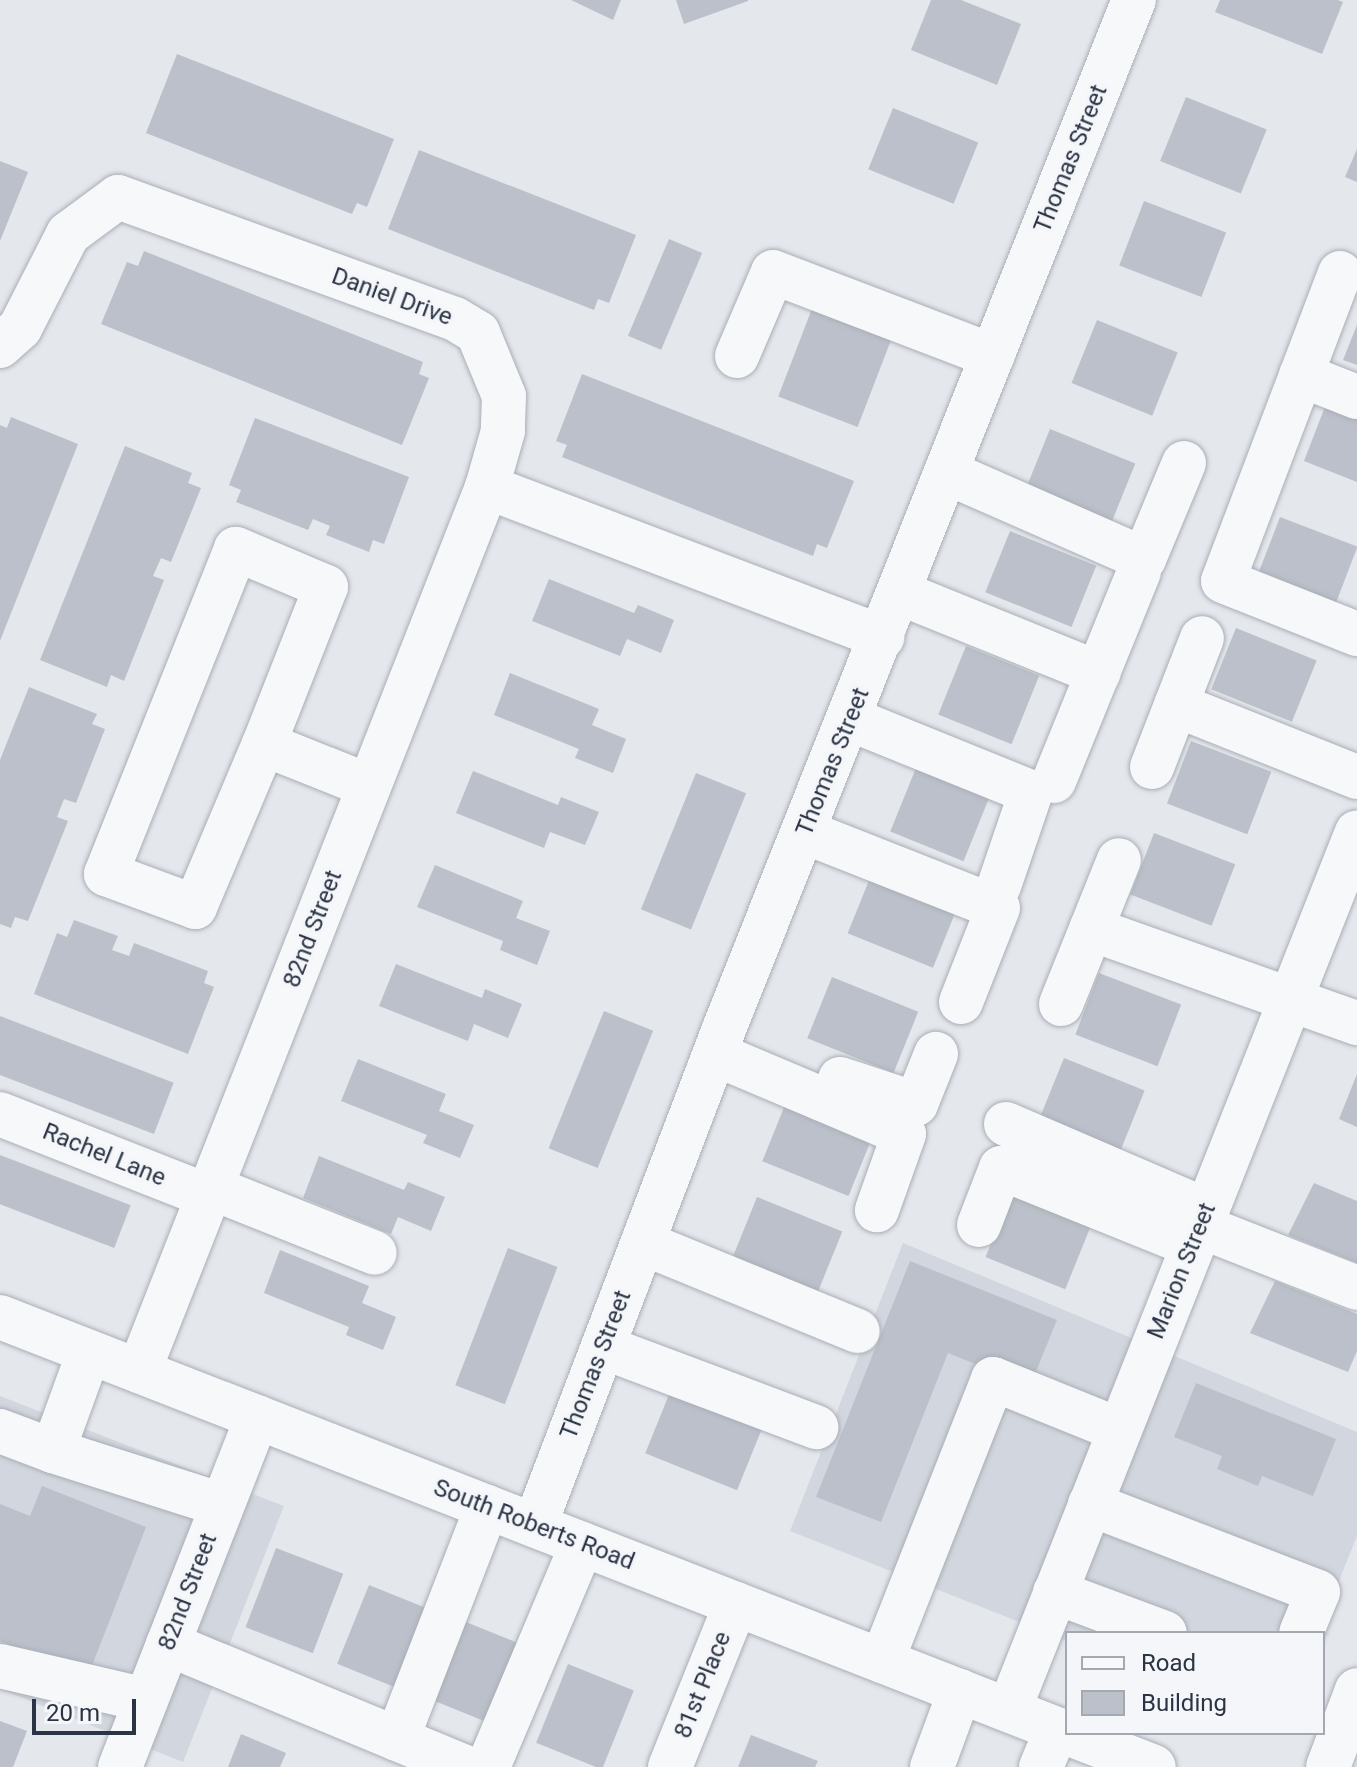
<!DOCTYPE html>
<style>
body{margin:0}
#map{position:relative;width:1357px;height:1767px;overflow:hidden;background:#e4e7ec;font-family:Roboto,sans-serif}
div>[style]{position:absolute}
.built>*{inset:0;background:#d2d6de}
.building>*{inset:0;background:#bbc0ca;transform-origin:0 0}
.roads{filter:drop-shadow(0 0 2px #a9aeb7) drop-shadow(0 0 2px #a9aeb7)}
.minor>*{height:44px;margin:-22px;padding:0 22px;transform-origin:22px;border-radius:22px;background:#f7f8fa}
span{translate:-50% -50%;white-space:nowrap;text-align:center;line-height:1.15;-webkit-text-stroke:7px #f4f6f9;paint-order:stroke}
.street-label{font-size:24px;color:#2b3445}
.legend{position:absolute;left:1065px;top:1631px;width:260px;height:104px;box-sizing:border-box;background:#f4f6f9;border:2px solid #a4a8b1;margin:0;padding:10px 14px;list-style:none;font-size:24px;color:#2b3445}
.legend li{display:flex;align-items:center;gap:16px;height:40px}
.legend b{width:40px;border:2px solid #a4a8b1}
.scale{position:absolute;left:32px;top:1699px;width:104px;height:36px;box-sizing:border-box;border:4px solid #2b3445;border-top:0;padding-left:10px;font-size:24px;line-height:28px;white-space:nowrap;color:#2b3445;-webkit-text-stroke:6px #f4f6f9;paint-order:stroke}
</style>
<div id="map">
<div class="built">
<i style="clip-path:polygon(903px 1243px,1357px 1432px,1357px 1536px,1318px 1633px,1067px 1633px,1067px 1641px,790px 1531px)"></i>
<i style="clip-path:polygon(0 1396px,284px 1506px,183px 1762px,0 1689px)"></i>
</div>
<div class="building">
<i style="clip-path:polygon(571px 0,621px 0,613px 20px)"></i>
<i style="clip-path:polygon(676px 0,748px 0,748px 1px,684px 24px)"></i>
<i style="clip-path:polygon(931px 0,961px 0,1021px 24px,997px 85px,911px 50px)"></i>
<i style="clip-path:polygon(1220px 0,1338px 0,1343px 2px,1322px 54px,1215px 12px)"></i>
<i style="clip-path:polygon(177px 54px,394px 139px,367px 207px,357px 203px,352px 214px,146px 133px)"></i>
<i style="left:1186px;top:97px;width:87px;height:69px;rotate:22deg"></i>
<i style="left:893px;top:108px;width:92px;height:66px;rotate:22deg"></i>
<i style="clip-path:polygon(1357px 149px,1357px 182px,1345px 177px)"></i>
<i style="clip-path:polygon(419px 150px,636px 235px,609px 303px,598px 299px,594px 310px,388px 229px)"></i>
<i style="clip-path:polygon(0 161px,28px 172px,0 241px)"></i>
<i style="left:1144px;top:201px;width:88px;height:69px;rotate:21deg"></i>
<i style="left:669px;top:239px;width:36px;height:105px;rotate:23deg"></i>
<i style="clip-path:polygon(144px 251px,423px 362px,419px 374px,429px 378px,402px 445px,101px 324px,127px 262px,138px 266px)"></i>
<i style="left:813px;top:306px;width:85px;height:97px;rotate:21deg"></i>
<i style="left:1097px;top:320px;width:87px;height:68px;rotate:22deg"></i>
<i style="clip-path:polygon(1357px 325px,1357px 365px,1343px 360px)"></i>
<i style="clip-path:polygon(582px 374px,854px 481px,827px 548px,817px 544px,813px 556px,562px 457px,567px 445px,556px 441px)"></i>
<i style="clip-path:polygon(1328px 399px,1357px 410px,1357px 482px,1304px 461px)"></i>
<i style="clip-path:polygon(11px 417px,78px 444px,0 641px,0 425px,7px 428px)"></i>
<i style="clip-path:polygon(255px 418px,409px 477px,384px 544px,373px 540px,369px 552px,326px 535px,330px 526px,313px 519px,308px 530px,236px 502px,241px 490px,229px 485px)"></i>
<i style="left:1050px;top:429px;width:92px;height:66px;rotate:22deg"></i>
<i style="clip-path:polygon(125px 446px,192px 473px,188px 483px,201px 488px,171px 562px,161px 558px,153px 576px,164px 580px,124px 681px,111px 675px,107px 687px,40px 660px)"></i>
<i style="left:1280px;top:517px;width:83px;height:67px;rotate:21deg"></i>
<i style="left:1010px;top:531px;width:93px;height:66px;rotate:22deg"></i>
<i style="clip-path:polygon(549px 579px,634px 613px,638px 605px,674px 620px,661px 653px,627px 639px,620px 656px,532px 621px)"></i>
<i style="left:1236px;top:628px;width:87px;height:66px;rotate:22deg"></i>
<i style="left:966px;top:646px;width:79px;height:74px;rotate:22deg"></i>
<i style="clip-path:polygon(510px 673px,599px 709px,592px 725px,626px 739px,613px 773px,575px 758px,579px 749px,494px 715px)"></i>
<i style="clip-path:polygon(29px 687px,97px 714px,92px 724px,105px 729px,76px 803px,64px 799px,57px 817px,68px 821px,28px 921px,15px 917px,11px 928px,0 924px,0 760px)"></i>
<i style="left:1191px;top:741px;width:86px;height:67px;rotate:21deg"></i>
<i style="left:918px;top:763px;width:79px;height:74px;rotate:22deg"></i>
<i style="clip-path:polygon(473px 771px,558px 805px,561px 797px,599px 812px,585px 845px,550px 832px,544px 848px,456px 813px)"></i>
<i style="left:696px;top:773px;width:54px;height:147px;rotate:22deg"></i>
<i style="left:1154px;top:833px;width:87px;height:66px;rotate:21deg"></i>
<i style="clip-path:polygon(435px 865px,523px 901px,516px 918px,550px 931px,537px 965px,500px 950px,503px 941px,417px 907px)"></i>
<i style="left:872px;top:873px;width:92px;height:65px;rotate:22deg"></i>
<i style="clip-path:polygon(74px 920px,118px 936px,112px 950px,129px 956px,134px 943px,208px 971px,204px 983px,214px 987px,188px 1054px,34px 994px,57px 933px,67px 937px)"></i>
<i style="clip-path:polygon(396px 964px,482px 998px,485px 989px,522px 1004px,508px 1038px,474px 1024px,468px 1041px,379px 1006px)"></i>
<i style="left:1099px;top:973px;width:88px;height:66px;rotate:21deg"></i>
<i style="left:832px;top:977px;width:93px;height:66px;rotate:22deg"></i>
<i style="left:604px;top:1011px;width:53px;height:148px;rotate:22deg"></i>
<i style="left:0;top:1016px;width:186px;height:55px;rotate:21deg"></i>
<i style="left:1064px;top:1058px;width:87px;height:67px;rotate:22deg"></i>
<i style="clip-path:polygon(358px 1059px,446px 1094px,439px 1111px,474px 1125px,460px 1158px,423px 1143px,427px 1135px,341px 1101px)"></i>
<i style="clip-path:polygon(1357px 1074px,1357px 1127px,1339px 1119px)"></i>
<i style="left:787px;top:1100px;width:93px;height:66px;rotate:22deg"></i>
<i style="left:0;top:1155px;width:140px;height:46px;rotate:21deg"></i>
<i style="clip-path:polygon(319px 1156px,404px 1190px,408px 1182px,445px 1197px,431px 1231px,398px 1217px,391px 1234px,303px 1198px)"></i>
<i style="clip-path:polygon(1314px 1183px,1357px 1201px,1357px 1263px,1288px 1235px)"></i>
<i style="left:1011px;top:1194px;width:86px;height:68px;rotate:22deg"></i>
<i style="left:757px;top:1197px;width:92px;height:66px;rotate:22deg"></i>
<i style="left:508px;top:1248px;width:53px;height:147px;rotate:21deg"></i>
<i style="clip-path:polygon(280px 1250px,369px 1286px,362px 1303px,396px 1317px,383px 1350px,346px 1335px,349px 1327px,264px 1293px)"></i>
<i style="clip-path:polygon(910px 1261px,1057px 1320px,1030px 1386px,948px 1353px,881px 1522px,816px 1497px)"></i>
<i style="clip-path:polygon(1275px 1281px,1357px 1314px,1357px 1351px,1348px 1372px,1250px 1333px)"></i>
<i style="clip-path:polygon(1196px 1383px,1336px 1439px,1313px 1496px,1262px 1476px,1258px 1486px,1217px 1469px,1222px 1456px,1174px 1437px)"></i>
<i style="left:670px;top:1392px;width:99px;height:66px;rotate:22deg"></i>
<i style="clip-path:polygon(42px 1486px,146px 1527px,88px 1676px,0 1641px,0 1504px,30px 1516px)"></i>
<i style="left:276px;top:1548px;width:72px;height:85px;rotate:21deg"></i>
<i style="left:369px;top:1585px;width:71px;height:85px;rotate:22deg"></i>
<i style="left:461px;top:1620px;width:72px;height:85px;rotate:22deg"></i>
<i style="left:568px;top:1664px;width:71px;height:85px;rotate:22deg"></i>
<i style="clip-path:polygon(0 1721px,27px 1731px,13px 1767px,0 1767px)"></i>
<i style="clip-path:polygon(241px 1734px,286px 1753px,280px 1767px,228px 1767px)"></i>
<i style="clip-path:polygon(751px 1735px,818px 1761px,815px 1767px,738px 1767px)"></i>
</div>
<div class="roads">
<div class="minor">
<i style="left:1340px;top:273px;width:329px;rotate:110.8deg"></i>
<i style="left:1223px;top:581px;width:144px;rotate:21.6deg"></i>
<i style="left:0;top:346px;width:27px;rotate:-42deg"></i>
<i style="left:20px;top:328px;width:106px;rotate:-62.9deg"></i>
<i style="left:68px;top:234px;width:62px;rotate:-36.5deg"></i>
<i style="left:118px;top:197px;width:358px;rotate:19.9deg"></i>
<i style="left:455px;top:319px;width:27px;rotate:31deg"></i>
<i style="left:478px;top:333px;width:68px;rotate:67.6deg"></i>
<i style="left:504px;top:396px;width:35px;rotate:92deg"></i>
<i style="left:503px;top:431px;width:58px;rotate:105.9deg"></i>
<i style="left:487px;top:487px;width:950px;rotate:111.49deg"></i>
<i style="left:737px;top:356px;width:91px;rotate:-66.8deg"></i>
<i style="left:773px;top:272px;width:235px;rotate:20.9deg"></i>
<i style="left:1301px;top:375px;width:60px;rotate:21.4deg"></i>
<i style="left:946px;top:472px;width:216px;rotate:23.7deg"></i>
<i style="left:1144px;top:559px;width:104px;rotate:-67.4deg"></i>
<i style="left:487px;top:487px;width:423px;rotate:20.8deg"></i>
<i style="left:900px;top:593px;width:214px;rotate:22deg"></i>
<i style="left:1176px;top:705px;width:195px;rotate:21.7deg"></i>
<i style="left:850px;top:719px;width:195px;rotate:22deg"></i>
<i style="left:1031px;top:792px;width:99px;rotate:108.8deg"></i>
<i style="left:264px;top:744px;width:169px;rotate:-68.5deg"></i>
<i style="left:326px;top:587px;width:98px;rotate:-157.1deg"></i>
<i style="left:236px;top:549px;width:350px;rotate:111.8deg"></i>
<i style="left:106px;top:874px;width:95px;rotate:20.3deg"></i>
<i style="left:195px;top:907px;width:177px;rotate:-67.1deg"></i>
<i style="left:264px;top:744px;width:113px;rotate:21.8deg"></i>
<i style="left:1152px;top:767px;width:138px;rotate:-68.8deg"></i>
<i style="left:1054px;top:781px;width:226px;rotate:-67.9deg"></i>
<i style="left:805px;top:832px;width:207px;rotate:21.5deg"></i>
<i style="left:998px;top:908px;width:101px;rotate:111.5deg"></i>
<i style="left:1091px;top:929px;width:282px;rotate:19.5deg"></i>
<i style="left:1061px;top:1004px;width:155px;rotate:-68.1deg"></i>
<i style="left:715px;top:1054px;width:205px;rotate:22.9deg"></i>
<i style="left:904px;top:1134px;width:81px;rotate:109.6deg"></i>
<i style="left:840px;top:1079px;width:80px;rotate:18.2deg"></i>
<i style="left:916px;top:1104px;width:54px;rotate:-68.2deg"></i>
<i style="left:0;top:1114px;width:224px;rotate:21.5deg"></i>
<i style="left:1006px;top:1124px;width:218px;rotate:23.3deg"></i>
<i style="left:212px;top:1188px;width:175px;rotate:21.7deg"></i>
<i style="left:979px;top:1225px;width:61px;rotate:-68.9deg"></i>
<i style="left:1001px;top:1168px;width:206px;rotate:22deg"></i>
<i style="left:1200px;top:1226px;width:169px;rotate:21.5deg"></i>
<i style="left:643px;top:1243px;width:232px;rotate:22.3deg"></i>
<i style="left:0;top:1317px;width:1145px;rotate:21.3deg"></i>
<i style="left:603px;top:1347px;width:228px;rotate:20.6deg"></i>
<i style="left:0;top:1431px;width:57px;rotate:20.7deg"></i>
<i style="left:53px;top:1451px;width:105px;rotate:-70deg"></i>
<i style="left:53px;top:1451px;width:177px;rotate:17.7deg"></i>
<i style="left:1090px;top:1504px;width:244px;rotate:21.1deg"></i>
<i style="left:1318px;top:1592px;width:44px;rotate:112.5deg"></i>
<i style="left:535px;top:1525px;width:531px;rotate:-69.14deg"></i>
<i style="left:724px;top:1029px;width:1108px;rotate:-68.28deg"></i>
<i style="left:1055px;top:1592px;width:117px;rotate:20.4deg"></i>
<i style="left:168px;top:1644px;width:321px;rotate:22.5deg"></i>
<i style="left:882px;top:1661px;width:303px;rotate:-68.5deg"></i>
<i style="left:993px;top:1379px;width:136px;rotate:22deg"></i>
<i style="left:0;top:1666px;width:150px;rotate:13.1deg"></i>
<i style="left:1009px;top:1710px;width:944px;rotate:-68.38deg"></i>
<i style="left:1067px;top:1733px;width:93px;rotate:21.3deg"></i>
<i style="left:397px;top:1739px;width:249px;rotate:-68.8deg"></i>
<i style="left:120px;top:1767px;width:376px;rotate:-68.6deg"></i>
<i style="left:488px;top:1767px;width:242px;rotate:-67.1deg"></i>
<i style="left:670px;top:1767px;width:176px;rotate:-68deg"></i>
<i style="left:932px;top:1767px;width:81px;rotate:-69.8deg"></i>
<i style="left:1041px;top:1767px;width:41px;rotate:-67.2deg"></i>
<i style="left:1328px;top:1767px;width:82px;rotate:-69.4deg"></i>
</div>
</div>
<div class="street-label">
<span style="left:1071px;top:159px;rotate:-68deg">Thomas Street</span>
<span style="left:392px;top:297px;rotate:20deg">Daniel Drive</span>
<span style="left:833px;top:762px;rotate:-68deg">Thomas Street</span>
<span style="left:313px;top:929px;rotate:-69deg">82nd Street</span>
<span style="left:104px;top:1155px;rotate:22deg">Rachel Lane</span>
<span style="left:1182px;top:1271px;rotate:-68deg">Marion Street</span>
<span style="left:596px;top:1365px;rotate:-69deg">Thomas Street</span>
<span style="left:534px;top:1525px;rotate:21deg">South Roberts Road</span>
<span style="left:188px;top:1592px;rotate:-69deg">82nd Street</span>
<span style="left:703px;top:1685px;rotate:-68deg">81st Place</span>
</div>
<ul class="legend">
<li><b style="height:10px;background:#f7f8fa"></b>Road</li>
<li><b style="height:22px;background:#bbc0ca"></b>Building</li>
</ul>
<div class="scale">20 m</div>
</div>
